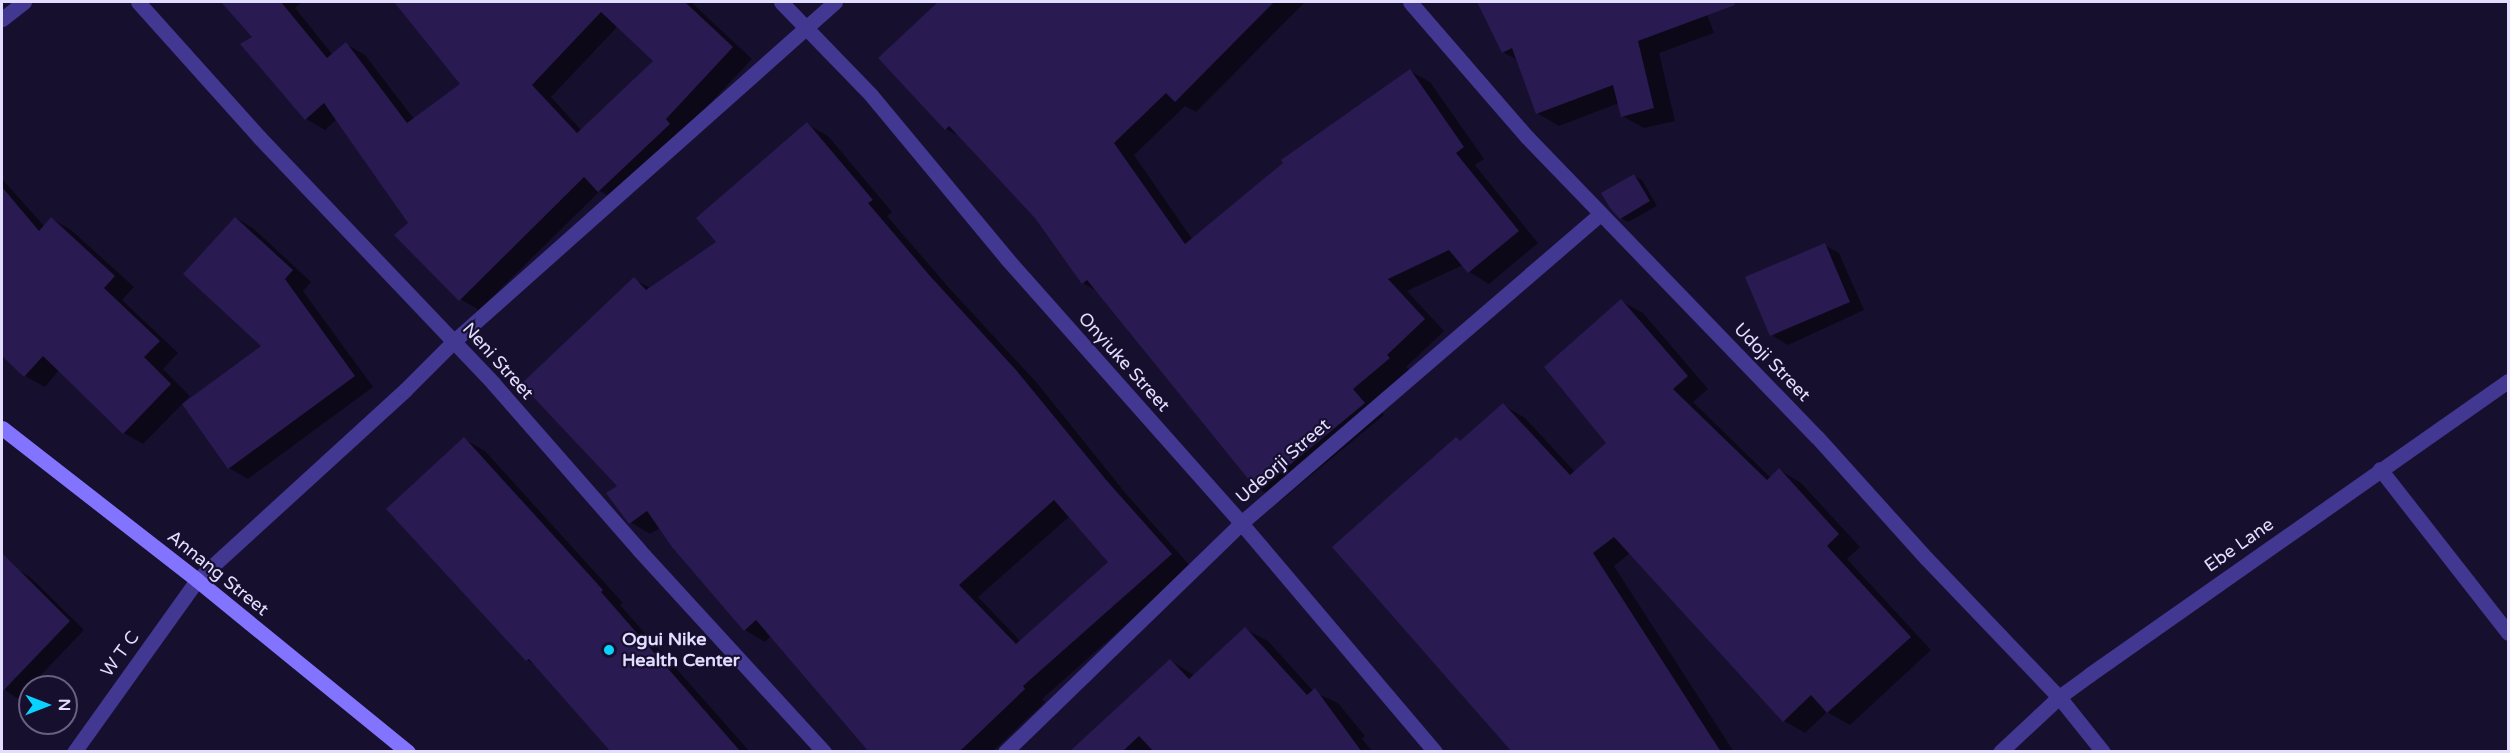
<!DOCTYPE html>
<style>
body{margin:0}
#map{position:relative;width:2510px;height:753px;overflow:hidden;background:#170f2e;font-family:"Varela Round",sans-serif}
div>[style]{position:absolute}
.shadow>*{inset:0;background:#0007}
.building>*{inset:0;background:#291a51;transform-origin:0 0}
.street>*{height:15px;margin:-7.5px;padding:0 7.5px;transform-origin:7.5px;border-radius:7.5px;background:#423791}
.secondary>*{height:15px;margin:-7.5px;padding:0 7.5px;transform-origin:7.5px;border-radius:7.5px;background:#8274ff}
.dots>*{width:16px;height:16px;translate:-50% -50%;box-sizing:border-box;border:3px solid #170f2e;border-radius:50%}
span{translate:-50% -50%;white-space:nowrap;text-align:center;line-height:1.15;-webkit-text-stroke:4.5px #170f2e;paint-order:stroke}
.street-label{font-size:18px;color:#e3ddff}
.poi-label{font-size:18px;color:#e3ddff;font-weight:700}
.left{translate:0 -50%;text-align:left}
.frame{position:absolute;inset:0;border:3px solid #e3ddff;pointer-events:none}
.north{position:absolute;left:18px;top:675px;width:60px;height:60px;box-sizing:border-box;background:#170f2e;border:2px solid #696182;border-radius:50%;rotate:90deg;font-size:16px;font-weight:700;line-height:24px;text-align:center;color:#e3ddff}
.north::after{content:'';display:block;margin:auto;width:21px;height:27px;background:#09d2ff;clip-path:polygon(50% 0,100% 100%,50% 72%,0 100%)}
</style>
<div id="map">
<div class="shadow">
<i style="clip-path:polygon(evenodd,223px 2px,302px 2px,295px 8px,333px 55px,346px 44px,365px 55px,414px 119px,462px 84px,397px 4px,400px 2px,691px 2px,752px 59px,618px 201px,600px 191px,479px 310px,460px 299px,337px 119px,325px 130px,306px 119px,242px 45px,254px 37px,223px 2px,618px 26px,655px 61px,582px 131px,551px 97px,618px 26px)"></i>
<i style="clip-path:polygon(940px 2px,1305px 2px,1196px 112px,1185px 106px,1134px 155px,1192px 239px,1410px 71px,1430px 82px,1484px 159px,1475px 165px,1538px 243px,1489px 284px,1469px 272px,1463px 265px,1407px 291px,1444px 331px,1406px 367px,1409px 370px,1373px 401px,1384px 415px,1280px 501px,1259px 489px,1100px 293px,1083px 283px,1036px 217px,961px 137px,946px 129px,880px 58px)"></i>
<i style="clip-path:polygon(1479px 2px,1702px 2px,1714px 33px,1659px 53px,1675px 121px,1644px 128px,1622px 116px,1619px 103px,1559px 126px,1537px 113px,1519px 61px,1503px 52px)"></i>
<i style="clip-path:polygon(evenodd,807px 124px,828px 136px,892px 212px,887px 216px,950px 289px,1037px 383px,1127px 495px,1191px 567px,1042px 699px,1045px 702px,992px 752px,871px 752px,771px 636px,765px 642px,745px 630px,660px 528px,650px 534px,630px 522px,620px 486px,634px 279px,650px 288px,718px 242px,807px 124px,1070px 516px,1110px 562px,1021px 642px,978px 597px,1070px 516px)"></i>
<i style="clip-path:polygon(1634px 176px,1642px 180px,1657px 206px,1628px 222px,1621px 218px)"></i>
<i style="clip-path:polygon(2px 179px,45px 227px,52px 219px,71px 230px,134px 287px,122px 300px,178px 353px,163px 369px,190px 396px,143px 444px,124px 433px,59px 370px,45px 387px,25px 376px,2px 354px)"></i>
<i style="clip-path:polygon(236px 218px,254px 229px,311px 282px,303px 291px,373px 387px,248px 479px,229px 468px,263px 346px)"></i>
<i style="clip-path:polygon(1824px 245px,1839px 253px,1864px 310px,1788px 345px,1773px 336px)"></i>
<i style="clip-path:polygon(1621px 301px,1643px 313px,1708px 389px,1693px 402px,1771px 478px,1780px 470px,1801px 483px,1860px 547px,1847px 559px,1931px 650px,1850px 725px,1827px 712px,1805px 733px,1784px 721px,1630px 553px,1614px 566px,1734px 752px,1514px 752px,1461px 442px,1503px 405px,1525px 418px,1575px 472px,1609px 443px)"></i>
<i style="clip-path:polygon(464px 439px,485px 451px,623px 603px,620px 605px,750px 752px,613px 752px,537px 666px,527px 660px)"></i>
<i style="clip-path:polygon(15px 568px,30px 577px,84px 630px,18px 699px,2px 688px,2px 582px)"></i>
<i style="clip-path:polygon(1245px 629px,1268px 641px,1314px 692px,1338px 703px,1365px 736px,1362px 739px,1373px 752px,1103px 752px,1170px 660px,1195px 676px)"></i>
</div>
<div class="building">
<i style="clip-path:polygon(evenodd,221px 2px,281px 2px,327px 58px,346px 42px,407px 123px,460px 84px,394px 2px,685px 2px,733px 47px,666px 119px,670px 124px,598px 192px,584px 177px,459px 301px,394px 235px,408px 223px,324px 103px,305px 120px,240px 44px,252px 37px,221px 2px,601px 12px,653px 61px,577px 133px,532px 85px,601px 12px)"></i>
<i style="clip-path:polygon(938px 2px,1274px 2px,1175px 102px,1166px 93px,1114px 143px,1185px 244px,1283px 163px,1281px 160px,1410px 69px,1464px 147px,1456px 153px,1519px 231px,1468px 273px,1449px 250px,1388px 279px,1425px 319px,1387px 355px,1390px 358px,1353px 389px,1365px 403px,1258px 491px,1087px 280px,1082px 284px,1035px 218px,949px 126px,945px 130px,878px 58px)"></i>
<i style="clip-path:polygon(1477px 2px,1734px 2px,1735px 5px,1638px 41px,1654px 108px,1621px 117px,1613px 85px,1536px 114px,1512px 48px,1502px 53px)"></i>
<i style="clip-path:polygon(evenodd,807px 122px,873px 200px,868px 203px,930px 276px,1016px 370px,1107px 481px,1172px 554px,1023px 686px,1025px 689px,959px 752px,869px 752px,756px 620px,744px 631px,672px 547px,647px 511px,629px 524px,606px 493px,617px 486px,521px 384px,634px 277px,646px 290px,716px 242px,696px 218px,807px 122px,1054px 500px,1108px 562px,1016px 644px,959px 585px,1054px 500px)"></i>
<i style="clip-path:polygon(1634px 174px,1650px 201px,1620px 219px,1610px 208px,1601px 193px)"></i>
<i style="clip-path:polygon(2px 187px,39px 231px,51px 217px,115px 276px,104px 288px,160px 341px,144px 357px,171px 384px,123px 434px,43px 356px,24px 377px,2px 356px)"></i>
<i style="clip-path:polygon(235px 217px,293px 270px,285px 279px,355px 376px,228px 469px,182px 404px,261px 346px,183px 274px)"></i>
<i style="left:1825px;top:243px;width:64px;height:87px;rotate:67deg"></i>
<i style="clip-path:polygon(1621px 299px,1688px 376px,1673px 389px,1767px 480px,1779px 468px,1839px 534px,1827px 546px,1911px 637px,1827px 713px,1811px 695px,1783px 722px,1614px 537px,1593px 553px,1721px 752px,1512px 752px,1332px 547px,1456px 437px,1460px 441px,1503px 403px,1570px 475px,1606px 443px,1544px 367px)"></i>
<i style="clip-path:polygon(464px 437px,603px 590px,601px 592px,741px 752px,611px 752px,529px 659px,526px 661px,386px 509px)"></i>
<i style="clip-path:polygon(2px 553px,70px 621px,2px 692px)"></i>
<i style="clip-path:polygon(1245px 627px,1307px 695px,1315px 688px,1362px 752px,1154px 752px,1139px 736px,1122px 752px,1069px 752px,1170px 659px,1189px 679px)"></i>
</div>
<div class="street">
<i style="left:138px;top:2px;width:181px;rotate:48.1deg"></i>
<i style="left:259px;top:137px;width:340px;rotate:46.4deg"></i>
<i style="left:493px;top:383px;width:222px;rotate:48.8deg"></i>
<i style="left:639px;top:550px;width:274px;rotate:47.5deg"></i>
<i style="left:781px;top:2px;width:129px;rotate:45.9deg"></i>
<i style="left:871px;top:95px;width:213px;rotate:50.3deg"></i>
<i style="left:1007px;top:259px;width:353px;rotate:48.4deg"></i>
<i style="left:1241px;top:523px;width:300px;rotate:49.7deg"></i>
<i style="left:1410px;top:2px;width:179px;rotate:49.1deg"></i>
<i style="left:1527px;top:137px;width:417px;rotate:46deg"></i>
<i style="left:1817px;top:437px;width:163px;rotate:48deg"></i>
<i style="left:1926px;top:558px;width:192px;rotate:46.3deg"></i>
<i style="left:2059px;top:697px;width:70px;rotate:51.3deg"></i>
<i style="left:2px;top:19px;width:28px;rotate:-38deg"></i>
<i style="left:2380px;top:469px;width:208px;rotate:52deg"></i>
<i style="left:74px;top:752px;width:211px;rotate:-54.4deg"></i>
<i style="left:197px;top:580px;width:282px;rotate:-42.4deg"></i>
<i style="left:405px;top:390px;width:69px;rotate:-45deg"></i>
<i style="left:454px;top:341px;width:510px;rotate:-41.66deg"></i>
<i style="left:1005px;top:752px;width:329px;rotate:-44.1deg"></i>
<i style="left:1241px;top:523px;width:474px;rotate:-40.7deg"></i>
<i style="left:2000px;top:752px;width:81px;rotate:-43deg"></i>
<i style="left:2059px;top:697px;width:37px;rotate:-36deg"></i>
<i style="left:2089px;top:675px;width:512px;rotate:-35.06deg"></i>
</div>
<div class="secondary">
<i style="left:2px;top:428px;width:247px;rotate:37.9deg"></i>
<i style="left:197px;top:580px;width:272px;rotate:39.2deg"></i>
</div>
<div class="dots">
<i style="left:609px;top:650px;background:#09d2ff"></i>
</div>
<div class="street-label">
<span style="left:498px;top:361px;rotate:48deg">Neni Street</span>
<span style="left:1124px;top:362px;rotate:48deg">Onyiuke Street</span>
<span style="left:1772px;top:362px;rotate:46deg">Udoji Street</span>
<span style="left:1283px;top:461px;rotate:-41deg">Udeorji Street</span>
<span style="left:2239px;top:545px;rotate:-35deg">Ebe Lane</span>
<span style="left:218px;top:573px;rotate:39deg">Annang Street</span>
<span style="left:120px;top:654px;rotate:-54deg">W T C</span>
</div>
<div class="poi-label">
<span class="left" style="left:622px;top:650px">Ogui Nike<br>Health Center</span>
</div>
<div class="frame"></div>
<div class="north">N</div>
</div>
